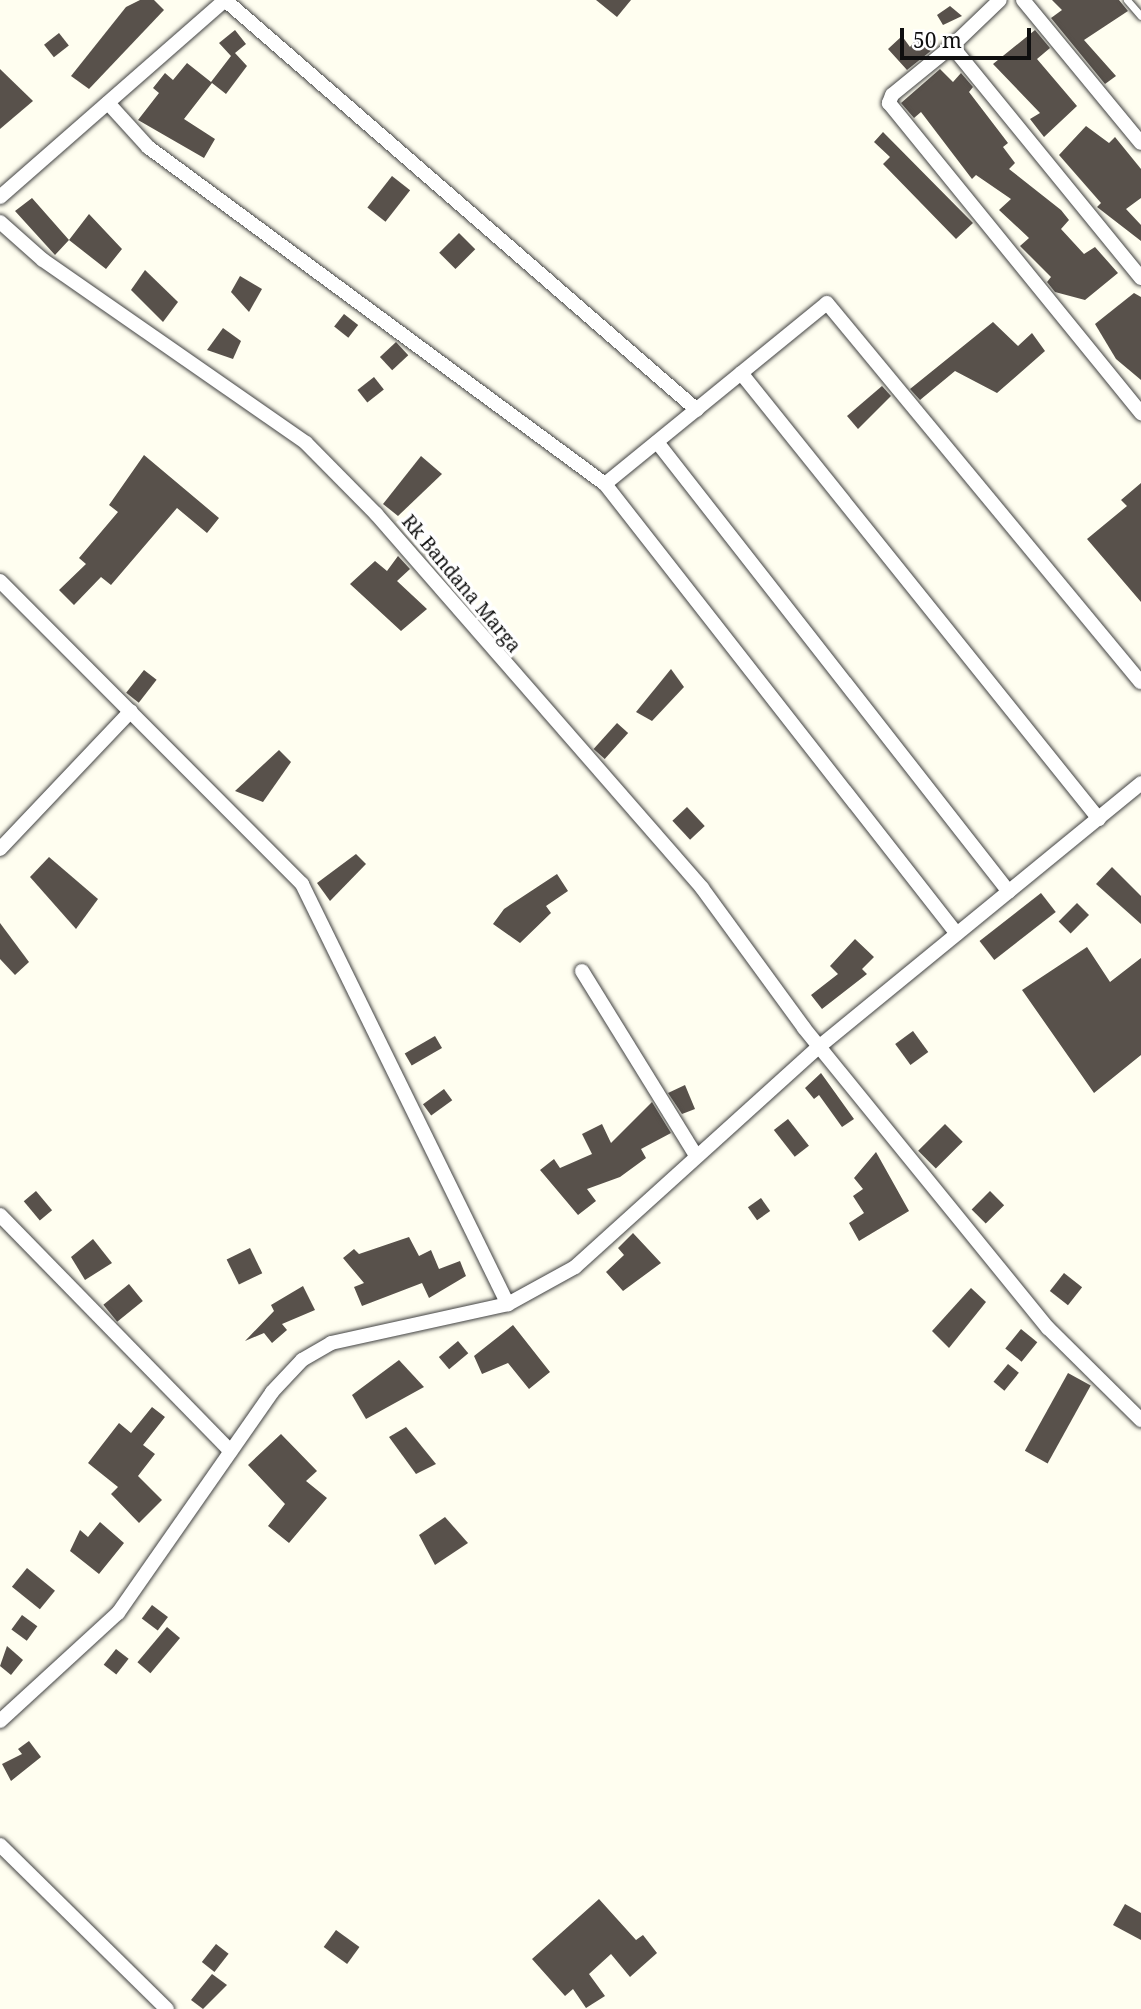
<!DOCTYPE html>
<style>
body{margin:0}
#map{position:relative;width:1141px;height:2009px;overflow:hidden;background:#fffef0;font-family:"Noto Serif",serif}
div>[style]{position:absolute}
.building>*{inset:0;background:#58514b;transform-origin:0 0}
.roads{filter:drop-shadow(0 0 2px #424242) drop-shadow(0 0 2px #424242)}
.lane>*{height:7px;margin:-3.5px;padding:0 3.5px;transform-origin:3.5px;border-radius:3.5px;background:#fff}
.street>*{height:14px;margin:-7px;padding:0 7px;transform-origin:7px;border-radius:7px;background:#fff}
span{translate:-50% -50%;white-space:nowrap;text-align:center;line-height:1.15;-webkit-text-stroke:7px #fff;paint-order:stroke}
.street-label{font-size:19px;color:#0f0f0f}
.scale{position:absolute;left:900px;top:28px;width:131px;height:32px;box-sizing:border-box;border:4px solid #0f0f0f;border-top:0;padding-left:9px;font-size:21px;line-height:24px;white-space:nowrap;color:#0f0f0f;-webkit-text-stroke:5px #fff;paint-order:stroke}
</style>
<div id="map">
<div class="building">
<i style="clip-path:polygon(140px 0,154px 0,164px 10px,89px 89px,71px 76px,126px 7px)"></i>
<i style="clip-path:polygon(596px 0,631px 0,617px 17px)"></i>
<i style="clip-path:polygon(1052px 0,1119px 0,1128px 11px,1084px 40px,1116px 76px,1105px 84px,1051px 18px,1062px 10px)"></i>
<i style="clip-path:polygon(950px 6px,962px 16px,943px 25px,937px 15px)"></i>
<i style="clip-path:polygon(235px 30px,246px 44px,235px 53px,247px 66px,226px 94px,212px 83px,184px 119px,215px 139px,204px 158px,138px 120px,159px 93px,153px 88px,165px 73px,173px 80px,187px 63px,211px 82px,231px 56px,219px 43px)"></i>
<i style="clip-path:polygon(1035px 30px,1050px 48px,1037px 59px,1077px 106px,1044px 137px,1030px 119px,1040px 113px,993px 64px)"></i>
<i style="left:59px;top:33px;width:16px;height:19px;rotate:52deg"></i>
<i style="clip-path:polygon(921px 33px,937px 46px,907px 70px,888px 49px,902px 36px,910px 47px)"></i>
<i style="clip-path:polygon(0 69px,33px 101px,0 129px)"></i>
<i style="clip-path:polygon(940px 69px,953px 82px,961px 73px,973px 87px,969px 92px,1008px 143px,1003px 147px,1015px 163px,1009px 169px,1061px 210px,1069px 220px,1061px 229px,1084px 254px,1095px 247px,1118px 273px,1085px 300px,1055px 292px,1047px 282px,1051px 277px,1020px 246px,1029px 238px,999px 210px,1011px 199px,976px 175px,972px 179px,921px 112px,914px 118px,901px 103px)"></i>
<i style="clip-path:polygon(1086px 126px,1109px 143px,1115px 137px,1141px 169px,1141px 198px,1126px 209px,1141px 225px,1141px 241px,1097px 207px,1101px 203px,1059px 155px)"></i>
<i style="clip-path:polygon(883px 132px,973px 223px,956px 239px,883px 164px,890px 157px,874px 142px)"></i>
<i style="left:392px;top:176px;width:23px;height:40px;rotate:38deg"></i>
<i style="clip-path:polygon(32px 198px,69px 240px,89px 214px,122px 249px,106px 269px,69px 240px,55px 255px,15px 211px)"></i>
<i style="left:459px;top:233px;width:23px;height:28px;rotate:45deg"></i>
<i style="clip-path:polygon(145px 270px,178px 302px,163px 322px,131px 290px)"></i>
<i style="clip-path:polygon(240px 276px,262px 289px,249px 312px,231px 292px)"></i>
<i style="clip-path:polygon(1134px 293px,1141px 297px,1141px 380px,1116px 359px,1095px 324px)"></i>
<i style="left:344px;top:314px;width:18px;height:16px;rotate:38deg"></i>
<i style="clip-path:polygon(993px 322px,1018px 346px,1032px 333px,1045px 351px,997px 393px,955px 371px,920px 400px,910px 389px)"></i>
<i style="clip-path:polygon(223px 328px,241px 341px,233px 359px,207px 350px)"></i>
<i style="left:396px;top:342px;width:18px;height:22px;rotate:47deg"></i>
<i style="left:374px;top:377px;width:16px;height:21px;rotate:52deg"></i>
<i style="clip-path:polygon(882px 386px,891px 396px,858px 429px,847px 416px)"></i>
<i style="clip-path:polygon(144px 455px,219px 518px,207px 533px,177px 508px,111px 585px,101px 577px,74px 605px,59px 590px,86px 564px,79px 558px,118px 512px,109px 505px)"></i>
<i style="clip-path:polygon(421px 456px,442px 474px,398px 516px,383px 504px)"></i>
<i style="clip-path:polygon(1141px 483px,1141px 602px,1087px 539px,1127px 506px,1121px 500px)"></i>
<i style="clip-path:polygon(398px 556px,410px 569px,397px 581px,427px 609px,401px 631px,350px 584px,375px 561px,387px 571px)"></i>
<i style="clip-path:polygon(671px 669px,684px 687px,652px 721px,636px 712px)"></i>
<i style="left:144px;top:670px;width:16px;height:29px;rotate:38deg"></i>
<i style="left:617px;top:723px;width:15px;height:35px;rotate:42deg"></i>
<i style="clip-path:polygon(279px 750px,291px 762px,263px 802px,235px 791px)"></i>
<i style="left:687px;top:807px;width:26px;height:20px;rotate:47deg"></i>
<i style="clip-path:polygon(356px 854px,366px 864px,330px 901px,317px 883px)"></i>
<i style="clip-path:polygon(49px 857px,98px 899px,76px 929px,30px 877px)"></i>
<i style="clip-path:polygon(1112px 867px,1141px 896px,1141px 924px,1096px 884px)"></i>
<i style="clip-path:polygon(557px 874px,568px 891px,546px 906px,551px 913px,520px 943px,493px 924px,504px 909px)"></i>
<i style="left:1041px;top:893px;width:24px;height:78px;rotate:52deg"></i>
<i style="left:1077px;top:903px;width:17px;height:26px;rotate:45deg"></i>
<i style="clip-path:polygon(0 923px,29px 962px,15px 975px,0 959px)"></i>
<i style="clip-path:polygon(855px 939px,874px 957px,862px 969px,867px 974px,822px 1009px,811px 995px,838px 974px,830px 966px)"></i>
<i style="clip-path:polygon(1087px 947px,1110px 982px,1141px 958px,1141px 1055px,1094px 1093px,1022px 990px)"></i>
<i style="left:913px;top:1031px;width:26px;height:22px;rotate:54deg"></i>
<i style="left:435px;top:1036px;width:14px;height:35px;rotate:60deg"></i>
<i style="clip-path:polygon(821px 1073px,854px 1119px,842px 1127px,819px 1095px,814px 1099px,805px 1088px)"></i>
<i style="clip-path:polygon(685px 1085px,695px 1109px,682px 1114px,668px 1093px)"></i>
<i style="left:444px;top:1089px;width:14px;height:26px;rotate:54deg"></i>
<i style="clip-path:polygon(652px 1102px,671px 1133px,641px 1149px,646px 1158px,620px 1177px,587px 1189px,596px 1201px,578px 1215px,540px 1170px,554px 1159px,560px 1168px,592px 1154px,582px 1134px,602px 1124px,611px 1143px)"></i>
<i style="left:788px;top:1119px;width:34px;height:18px;rotate:52deg"></i>
<i style="left:945px;top:1124px;width:25px;height:38px;rotate:45deg"></i>
<i style="clip-path:polygon(876px 1152px,909px 1211px,859px 1241px,849px 1223px,864px 1213px,853px 1196px,863px 1189px,854px 1178px)"></i>
<i style="left:36px;top:1191px;width:25px;height:16px;rotate:50deg"></i>
<i style="left:990px;top:1191px;width:20px;height:26px;rotate:45deg"></i>
<i style="left:761px;top:1198px;width:16px;height:16px;rotate:55deg"></i>
<i style="clip-path:polygon(633px 1233px,661px 1263px,623px 1291px,606px 1272px,624px 1255px,618px 1248px)"></i>
<i style="clip-path:polygon(409px 1237px,419px 1256px,431px 1250px,439px 1269px,460px 1261px,466px 1276px,429px 1298px,422px 1283px,362px 1306px,354px 1287px,364px 1283px,343px 1258px,354px 1249px,359px 1254px)"></i>
<i style="clip-path:polygon(93px 1239px,112px 1263px,85px 1280px,71px 1257px)"></i>
<i style="left:250px;top:1248px;width:28px;height:26px;rotate:64deg"></i>
<i style="left:1064px;top:1273px;width:23px;height:23px;rotate:38deg"></i>
<i style="left:129px;top:1284px;width:22px;height:33px;rotate:51deg"></i>
<i style="clip-path:polygon(303px 1286px,315px 1310px,282px 1324px,287px 1330px,272px 1343px,264px 1333px,245px 1341px,274px 1311px,271px 1305px)"></i>
<i style="clip-path:polygon(971px 1288px,986px 1302px,949px 1348px,932px 1331px)"></i>
<i style="clip-path:polygon(513px 1325px,550px 1372px,529px 1389px,508px 1363px,482px 1374px,474px 1356px)"></i>
<i style="left:1021px;top:1329px;width:21px;height:25px;rotate:39deg"></i>
<i style="left:458px;top:1341px;width:16px;height:25px;rotate:50deg"></i>
<i style="clip-path:polygon(399px 1360px,424px 1387px,366px 1419px,352px 1395px)"></i>
<i style="left:1008px;top:1364px;width:14px;height:23px;rotate:39deg"></i>
<i style="left:1068px;top:1373px;width:26px;height:89px;rotate:29deg"></i>
<i style="clip-path:polygon(152px 1407px,165px 1417px,143px 1445px,155px 1454px,138px 1476px,162px 1500px,139px 1523px,111px 1494px,118px 1487px,88px 1463px,119px 1423px,131px 1433px)"></i>
<i style="clip-path:polygon(406px 1427px,436px 1464px,416px 1474px,389px 1437px)"></i>
<i style="clip-path:polygon(281px 1434px,317px 1471px,306px 1481px,327px 1498px,289px 1543px,268px 1526px,285px 1504px,248px 1465px)"></i>
<i style="clip-path:polygon(445px 1517px,468px 1543px,435px 1565px,419px 1535px)"></i>
<i style="clip-path:polygon(100px 1522px,124px 1543px,99px 1574px,70px 1551px,80px 1530px,88px 1537px)"></i>
<i style="left:27px;top:1568px;width:36px;height:24px;rotate:39deg"></i>
<i style="left:152px;top:1605px;width:20px;height:17px;rotate:37deg"></i>
<i style="left:22px;top:1615px;width:19px;height:18px;rotate:36deg"></i>
<i style="left:167px;top:1627px;width:17px;height:46px;rotate:40deg"></i>
<i style="clip-path:polygon(7px 1646px,23px 1660px,11px 1675px,0 1666px)"></i>
<i style="left:116px;top:1649px;width:16px;height:20px;rotate:38deg"></i>
<i style="clip-path:polygon(29px 1741px,41px 1757px,11px 1781px,2px 1764px,22px 1754px,18px 1749px)"></i>
<i style="clip-path:polygon(599px 1899px,636px 1940px,643px 1935px,657px 1953px,630px 1977px,611px 1954px,589px 1974px,605px 1996px,586px 2008px,573px 1989px,565px 1996px,532px 1959px)"></i>
<i style="clip-path:polygon(1125px 1904px,1141px 1913px,1141px 1940px,1113px 1925px)"></i>
<i style="left:336px;top:1930px;width:29px;height:21px;rotate:36deg"></i>
<i style="left:216px;top:1944px;width:16px;height:23px;rotate:38deg"></i>
<i style="clip-path:polygon(212px 1974px,227px 1985px,203px 2009px,191px 2000px)"></i>
</div>
<div class="roads">
<div class="lane">
<i style="left:1127px;top:0;width:21px;rotate:49deg"></i>
</div>
<div class="street">
<i style="left:225px;top:0;width:625px;rotate:40.98deg"></i>
<i style="left:1023px;top:0;width:185px;rotate:50.5deg"></i>
<i style="left:952px;top:46px;width:66px;rotate:-43.8deg"></i>
<i style="left:108px;top:103px;width:59px;rotate:47.7deg"></i>
<i style="left:148px;top:147px;width:568px;rotate:36.41deg"></i>
<i style="left:605px;top:484px;width:286px;rotate:-39.2deg"></i>
<i style="left:827px;top:303px;width:492px;rotate:50.4deg"></i>
<i style="left:0;top:197px;width:299px;rotate:-41.2deg"></i>
<i style="left:0;top:222px;width:57px;rotate:41.5deg"></i>
<i style="left:43px;top:260px;width:320px;rotate:34.8deg"></i>
<i style="left:306px;top:443px;width:100px;rotate:45.4deg"></i>
<i style="left:376px;top:514px;width:496px;rotate:48.9deg"></i>
<i style="left:702px;top:888px;width:173px;rotate:53.9deg"></i>
<i style="left:804px;top:1028px;width:387px;rotate:50.9deg"></i>
<i style="left:1048px;top:1328px;width:131px;rotate:44.7deg"></i>
<i style="left:1141px;top:278px;width:299px;rotate:-129.2deg"></i>
<i style="left:952px;top:46px;width:77px;rotate:140.8deg"></i>
<i style="left:892px;top:95px;width:9px;rotate:111deg"></i>
<i style="left:889px;top:103px;width:400px;rotate:50.9deg"></i>
<i style="left:741px;top:373px;width:572px;rotate:51.25deg"></i>
<i style="left:657px;top:442px;width:571px;rotate:51.97deg"></i>
<i style="left:605px;top:484px;width:571px;rotate:51.97deg"></i>
<i style="left:0;top:581px;width:428px;rotate:45.1deg"></i>
<i style="left:302px;top:884px;width:468px;rotate:63.9deg"></i>
<i style="left:0;top:849px;width:190px;rotate:-46.5deg"></i>
<i style="left:582px;top:971px;width:215px;rotate:58.3deg"></i>
<i style="left:0;top:1215px;width:330px;rotate:45.7deg"></i>
<i style="left:0;top:1721px;width:160px;rotate:-42.5deg"></i>
<i style="left:118px;top:1613px;width:269px;rotate:-55.1deg"></i>
<i style="left:272px;top:1392px;width:44px;rotate:-46.8deg"></i>
<i style="left:302px;top:1360px;width:34px;rotate:-30deg"></i>
<i style="left:331px;top:1343px;width:181px;rotate:-12.4deg"></i>
<i style="left:508px;top:1304px;width:77px;rotate:-28.9deg"></i>
<i style="left:575px;top:1267px;width:330px;rotate:-42.1deg"></i>
<i style="left:820px;top:1046px;width:415px;rotate:-39.3deg"></i>
<i style="left:0;top:1845px;width:234px;rotate:44.5deg"></i>
</div>
</div>
<div class="street-label">
<span style="left:461px;top:584px;rotate:50deg">Rk Bandana Marga</span>
</div>
<div class="scale">50 m</div>
</div>
